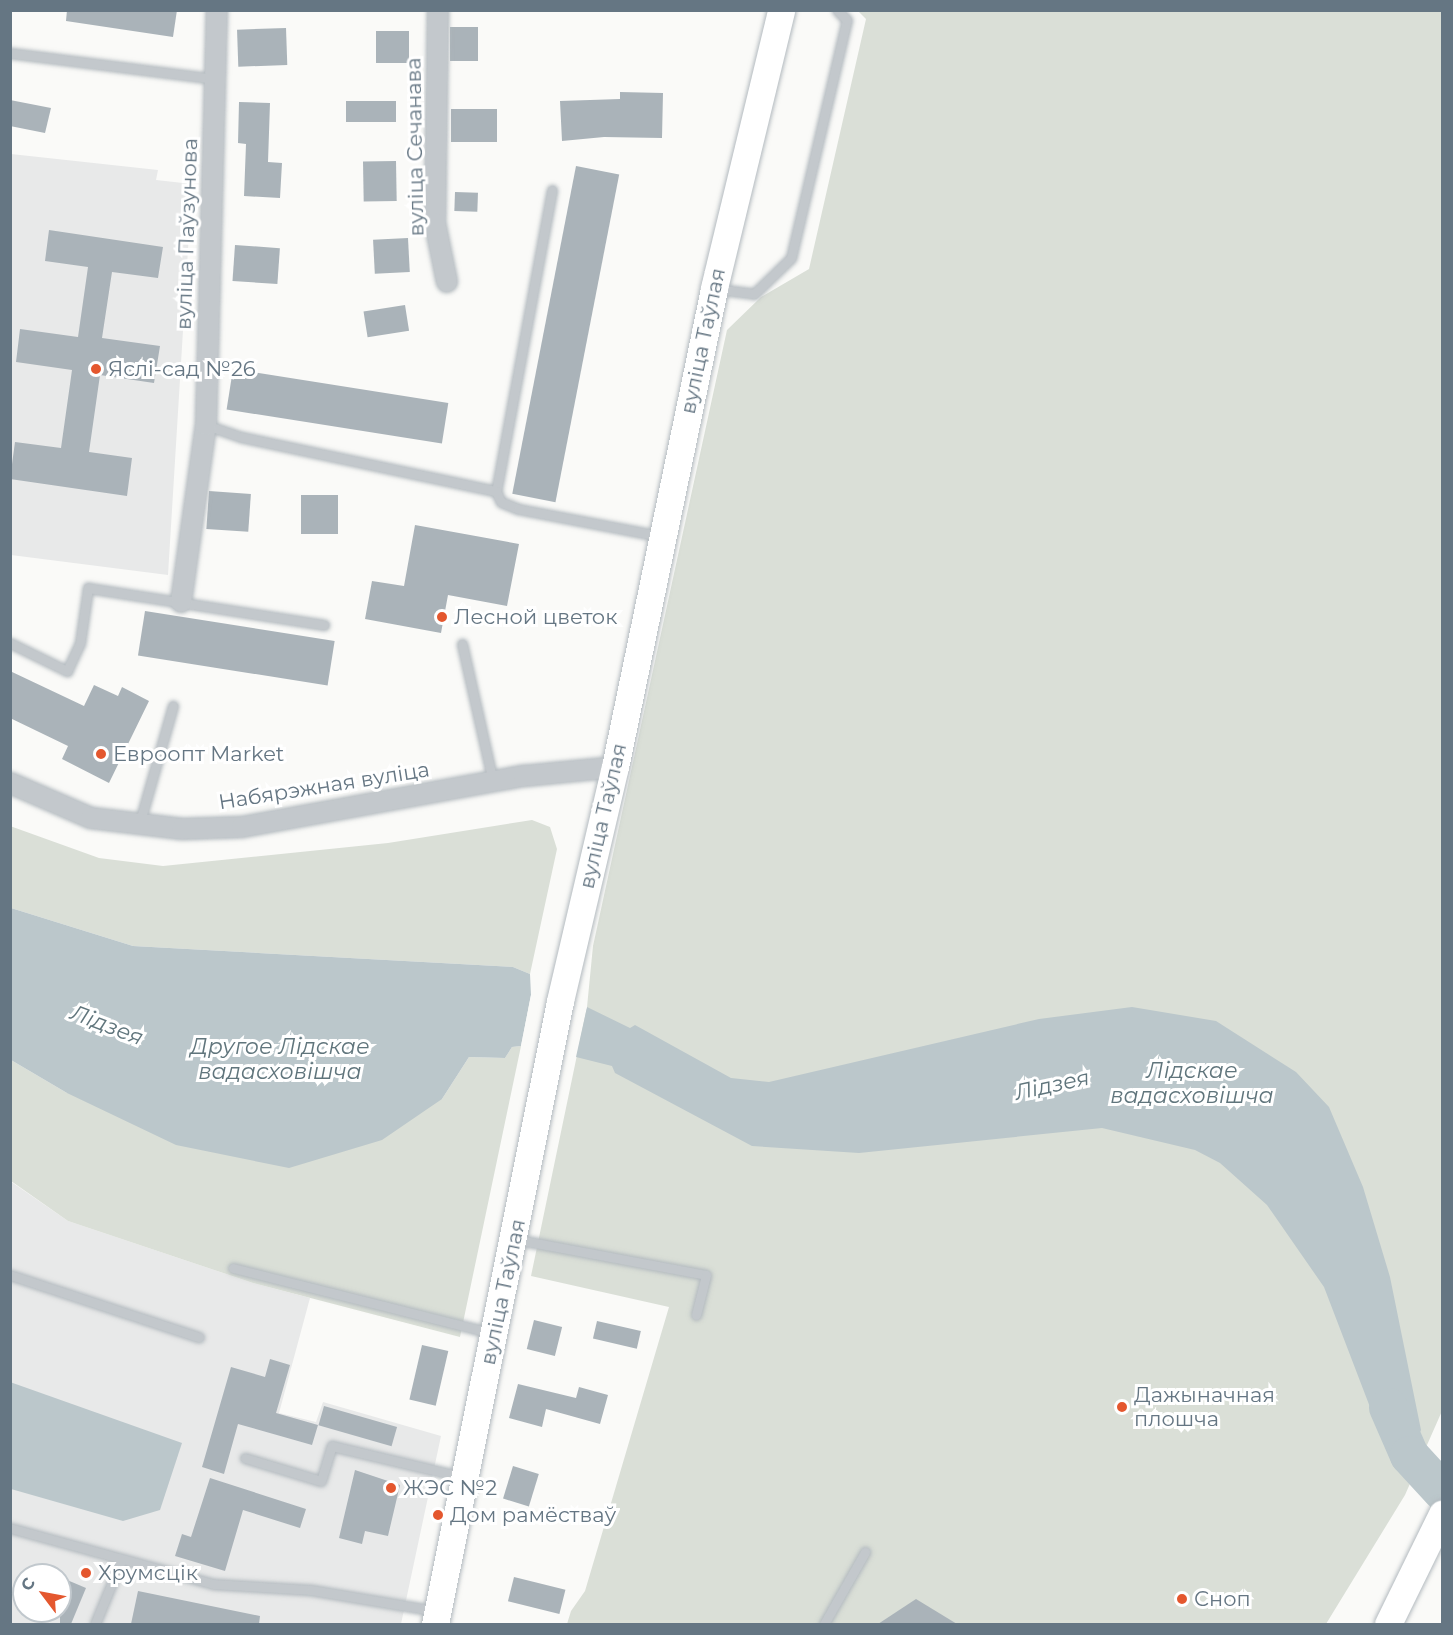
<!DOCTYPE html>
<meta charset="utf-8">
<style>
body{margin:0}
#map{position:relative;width:1453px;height:1635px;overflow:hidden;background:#fafaf8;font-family:Montserrat,sans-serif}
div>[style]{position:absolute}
.built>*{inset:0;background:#e8e9e9}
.green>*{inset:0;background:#dadfd7}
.water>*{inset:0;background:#bbc7cb}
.pier>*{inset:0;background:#fafaf8;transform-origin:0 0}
.river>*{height:39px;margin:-19.5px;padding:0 19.5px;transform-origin:19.5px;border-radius:19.5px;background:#bbc7cb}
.building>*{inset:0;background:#aab3b9;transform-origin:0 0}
.roads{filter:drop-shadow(0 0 2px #b3babf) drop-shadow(0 0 2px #b3babf)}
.service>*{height:9px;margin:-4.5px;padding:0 4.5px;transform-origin:4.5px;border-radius:4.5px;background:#c3c8cc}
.minor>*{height:20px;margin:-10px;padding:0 10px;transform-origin:10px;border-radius:10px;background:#c3c8cc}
.secondary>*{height:27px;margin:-13.5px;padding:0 13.5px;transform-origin:13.5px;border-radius:13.5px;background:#fff}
.dots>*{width:16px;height:16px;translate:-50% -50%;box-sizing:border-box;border:3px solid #fff;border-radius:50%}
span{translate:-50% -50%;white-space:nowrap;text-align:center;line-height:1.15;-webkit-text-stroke:6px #fff;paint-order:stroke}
.street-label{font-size:21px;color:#657683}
.poi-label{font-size:21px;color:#657683}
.left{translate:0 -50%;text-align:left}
.water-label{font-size:22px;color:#60757c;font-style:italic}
.frame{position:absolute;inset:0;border:12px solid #657683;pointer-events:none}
.north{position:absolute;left:12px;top:1563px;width:60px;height:60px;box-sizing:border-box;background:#fff;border:2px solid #c1c8cd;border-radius:50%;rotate:302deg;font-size:16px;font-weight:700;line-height:24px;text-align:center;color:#657683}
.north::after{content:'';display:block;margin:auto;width:21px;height:27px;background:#e4572e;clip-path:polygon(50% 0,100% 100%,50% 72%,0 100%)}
</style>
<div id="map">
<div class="built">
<i style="clip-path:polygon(11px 154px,158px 170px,156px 180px,192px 184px,168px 575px,11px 555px)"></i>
<i style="clip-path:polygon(evenodd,10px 1181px,68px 1221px,253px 1283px,310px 1298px,279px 1413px,316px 1422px,323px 1402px,441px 1436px,401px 1624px,11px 1624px,10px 1181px,24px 1575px,60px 1575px,60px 1611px,24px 1611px,24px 1575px)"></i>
</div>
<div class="green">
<i style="clip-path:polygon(858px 11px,1442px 11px,1442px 1411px,1405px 1495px,1326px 1624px,567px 1624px,571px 1611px,585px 1591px,669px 1307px,531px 1276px,587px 1007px,593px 946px,727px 330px,761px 297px,809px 269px,866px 19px)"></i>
<i style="clip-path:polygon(532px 820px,550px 827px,557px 849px,530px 974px,513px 967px,133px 946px,11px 908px,10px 826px,99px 858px,163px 866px,388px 843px)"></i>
<i style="clip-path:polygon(521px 1046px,460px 1337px,253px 1283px,68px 1221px,11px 1181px,11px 1060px,67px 1093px,442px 1099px,469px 1057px,505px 1058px,512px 1047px)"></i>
</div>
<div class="water">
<i style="clip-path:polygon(11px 908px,133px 946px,513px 967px,530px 974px,531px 995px,521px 1046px,512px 1047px,505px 1058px,469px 1057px,442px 1099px,382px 1140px,289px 1168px,176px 1145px,67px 1093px,11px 1060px)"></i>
<i style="clip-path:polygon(587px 1007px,630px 1028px,635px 1025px,731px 1078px,769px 1082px,1039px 1019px,1132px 1007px,1216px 1021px,1296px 1072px,1329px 1107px,1363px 1187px,1390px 1277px,1421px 1430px,1409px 1455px,1399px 1471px,1378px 1428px,1324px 1287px,1267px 1205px,1220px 1163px,1195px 1150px,1102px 1128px,859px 1153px,752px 1146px,615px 1073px,612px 1066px,576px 1057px)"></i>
<i style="clip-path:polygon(10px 1382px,182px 1443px,160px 1510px,123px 1521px,11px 1489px)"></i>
</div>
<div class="pier">
<i style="clip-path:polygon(531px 995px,533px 996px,524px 1046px,521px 1046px)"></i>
<i style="left:584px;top:1006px;width:3px;height:52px;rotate:18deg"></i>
</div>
<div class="river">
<i style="left:1388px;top:1407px;width:52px;rotate:66.4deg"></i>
<i style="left:1409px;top:1455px;width:49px;rotate:47.5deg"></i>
</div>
<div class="building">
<i style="clip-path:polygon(67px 10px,177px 10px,173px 37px,66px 21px)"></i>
<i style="left:450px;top:27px;width:28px;height:34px"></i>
<i style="left:286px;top:28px;width:37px;height:49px;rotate:88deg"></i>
<i style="left:376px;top:31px;width:33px;height:32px"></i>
<i style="clip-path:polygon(620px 92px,663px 93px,662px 138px,604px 137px,562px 141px,560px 101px,620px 99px)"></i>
<i style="clip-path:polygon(10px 100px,51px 108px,45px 133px,10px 126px)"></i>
<i style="left:396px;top:101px;width:21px;height:50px;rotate:90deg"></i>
<i style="clip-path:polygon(239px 102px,270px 103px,268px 162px,282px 163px,280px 198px,244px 196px,246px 144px,238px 143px)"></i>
<i style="left:451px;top:109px;width:46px;height:33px"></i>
<i style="left:396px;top:161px;width:40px;height:33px;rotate:89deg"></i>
<i style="left:576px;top:166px;width:44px;height:334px;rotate:11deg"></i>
<i style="left:455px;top:192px;width:23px;height:19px;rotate:2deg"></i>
<i style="clip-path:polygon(49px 230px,163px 247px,158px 278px,112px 272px,102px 338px,160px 346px,154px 383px,100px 375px,89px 452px,132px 458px,127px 496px,10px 479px,15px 442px,61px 448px,72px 370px,16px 362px,20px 329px,78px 337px,88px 267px,45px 261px)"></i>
<i style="left:408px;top:238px;width:34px;height:35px;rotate:87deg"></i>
<i style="left:235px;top:245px;width:45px;height:36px;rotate:4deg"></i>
<i style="left:405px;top:305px;width:26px;height:42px;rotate:81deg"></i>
<i style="left:233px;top:369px;width:218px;height:41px;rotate:9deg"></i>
<i style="left:209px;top:491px;width:42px;height:38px;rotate:4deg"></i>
<i style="left:301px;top:495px;width:37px;height:39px"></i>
<i style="clip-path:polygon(415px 525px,519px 544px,507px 606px,448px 595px,441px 633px,365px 619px,372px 581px,404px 586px)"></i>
<i style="left:145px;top:611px;width:192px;height:45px;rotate:9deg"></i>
<i style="clip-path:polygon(10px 671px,84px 706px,94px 685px,118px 696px,122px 687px,149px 701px,109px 783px,62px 759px,68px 746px,10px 718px)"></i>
<i style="left:534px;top:1320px;width:29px;height:30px;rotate:14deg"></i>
<i style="left:597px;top:1321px;width:45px;height:18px;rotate:13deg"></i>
<i style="left:422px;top:1345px;width:27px;height:56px;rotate:13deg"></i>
<i style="clip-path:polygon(270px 1359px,290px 1365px,276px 1413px,318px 1425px,312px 1445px,238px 1424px,224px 1474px,202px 1467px,231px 1367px,265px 1377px)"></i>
<i style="clip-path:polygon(518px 1384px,576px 1398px,579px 1387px,608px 1395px,600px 1424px,546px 1409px,542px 1427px,509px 1418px)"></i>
<i style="left:324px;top:1406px;width:76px;height:20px;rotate:16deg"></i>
<i style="left:513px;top:1466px;width:27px;height:34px;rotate:17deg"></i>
<i style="clip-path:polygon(355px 1470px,400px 1485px,388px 1536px,365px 1531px,362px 1544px,339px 1538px)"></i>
<i style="clip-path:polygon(210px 1478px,306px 1509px,300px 1528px,243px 1510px,225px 1571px,175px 1556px,182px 1534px,191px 1537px)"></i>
<i style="clip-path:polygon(60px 1577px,86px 1588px,71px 1624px,60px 1624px)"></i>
<i style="left:514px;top:1577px;width:53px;height:25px;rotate:14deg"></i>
<i style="clip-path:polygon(138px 1591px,260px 1616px,259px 1624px,131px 1624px)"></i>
<i style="clip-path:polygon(916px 1599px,957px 1624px,878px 1624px)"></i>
</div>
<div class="roads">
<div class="service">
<i style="left:10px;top:53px;width:208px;rotate:7.2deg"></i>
<i style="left:552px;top:190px;width:306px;rotate:100.5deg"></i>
<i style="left:496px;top:491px;width:12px;rotate:66deg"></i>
<i style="left:501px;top:502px;width:18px;rotate:22deg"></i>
<i style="left:518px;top:509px;width:145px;rotate:10.8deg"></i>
<i style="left:716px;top:289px;width:38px;rotate:7deg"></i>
<i style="left:754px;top:294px;width:52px;rotate:-44.2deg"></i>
<i style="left:791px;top:258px;width:244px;rotate:-76.8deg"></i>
<i style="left:847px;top:20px;width:14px;rotate:-135deg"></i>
<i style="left:206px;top:425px;width:37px;rotate:19deg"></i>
<i style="left:241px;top:437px;width:261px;rotate:12deg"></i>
<i style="left:10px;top:643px;width:64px;rotate:26.2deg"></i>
<i style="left:67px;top:671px;width:31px;rotate:-65deg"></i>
<i style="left:80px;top:643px;width:56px;rotate:-81.7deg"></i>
<i style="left:88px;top:588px;width:239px;rotate:8.9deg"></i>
<i style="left:462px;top:644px;width:141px;rotate:77.3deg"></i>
<i style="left:139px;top:825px;width:124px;rotate:-74.1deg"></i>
<i style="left:514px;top:1239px;width:195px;rotate:10.6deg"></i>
<i style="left:706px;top:1275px;width:41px;rotate:104deg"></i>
<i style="left:233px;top:1268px;width:267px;rotate:14.1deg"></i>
<i style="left:10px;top:1275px;width:199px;rotate:18.2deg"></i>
<i style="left:245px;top:1458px;width:79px;rotate:16.8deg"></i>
<i style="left:321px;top:1481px;width:37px;rotate:-73deg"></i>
<i style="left:332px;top:1446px;width:135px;rotate:13.3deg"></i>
<i style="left:10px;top:1528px;width:211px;rotate:15.4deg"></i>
<i style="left:213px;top:1584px;width:98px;rotate:3.5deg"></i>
<i style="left:311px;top:1590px;width:127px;rotate:9.5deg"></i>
<i style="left:95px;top:1624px;width:68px;rotate:-67.6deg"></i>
<i style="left:824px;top:1624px;width:83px;rotate:-60.3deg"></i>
</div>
<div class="minor">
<i style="left:438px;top:10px;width:213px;rotate:90.8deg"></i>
<i style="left:435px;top:223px;width:60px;rotate:78.5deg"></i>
<i style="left:181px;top:602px;width:179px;rotate:-82deg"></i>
<i style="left:206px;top:425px;width:415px;rotate:-88.5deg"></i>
<i style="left:10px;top:783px;width:88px;rotate:23.4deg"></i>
<i style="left:91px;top:818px;width:92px;rotate:6.9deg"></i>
<i style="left:182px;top:829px;width:60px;rotate:-1.9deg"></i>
<i style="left:242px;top:827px;width:287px;rotate:-10.3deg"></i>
<i style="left:524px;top:776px;width:91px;rotate:-5.6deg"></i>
</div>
<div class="secondary">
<i style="left:435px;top:1624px;width:635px;rotate:-78.65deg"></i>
<i style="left:560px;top:1001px;width:240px;rotate:-76.8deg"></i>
<i style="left:615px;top:767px;width:489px;rotate:-78.3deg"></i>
<i style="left:714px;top:288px;width:286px;rotate:-76.4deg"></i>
<i style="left:1388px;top:1624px;width:123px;rotate:-63.9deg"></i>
</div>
</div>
<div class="dots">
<i style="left:96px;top:369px;background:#e4572e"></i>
<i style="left:442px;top:617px;background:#e4572e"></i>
<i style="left:101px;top:754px;background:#e4572e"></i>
<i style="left:1122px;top:1407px;background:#e4572e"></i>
<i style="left:391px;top:1488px;background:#e4572e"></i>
<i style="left:438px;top:1515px;background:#e4572e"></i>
<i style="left:86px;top:1573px;background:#e4572e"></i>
<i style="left:1182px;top:1599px;background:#e4572e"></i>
</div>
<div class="street-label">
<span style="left:415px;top:147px;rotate:-91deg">вуліца Сечанава</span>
<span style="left:187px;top:234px;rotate:-88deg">вуліца Паўзунова</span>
<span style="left:703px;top:341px;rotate:-78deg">вуліца Таўлая</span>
<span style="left:324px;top:786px;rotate:-9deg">Набярэжная вуліца</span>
<span style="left:603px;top:816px;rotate:-77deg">вуліца Таўлая</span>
<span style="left:503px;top:1292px;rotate:-78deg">вуліца Таўлая</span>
</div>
<div class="poi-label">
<span class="left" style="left:108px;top:369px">Яслі-сад №26</span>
<span class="left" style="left:454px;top:617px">Лесной цветок</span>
<span class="left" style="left:113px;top:754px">Евроопт Market</span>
<span class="left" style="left:1134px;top:1407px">Дажыначная<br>плошча</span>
<span class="left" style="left:403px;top:1488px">ЖЭС №2</span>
<span class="left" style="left:450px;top:1515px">Дом рамёстваў</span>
<span class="left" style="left:98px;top:1573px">Хрумсцік</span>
<span class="left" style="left:1194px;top:1599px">Сноп</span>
</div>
<div class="water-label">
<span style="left:107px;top:1025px;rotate:21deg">Лідзея</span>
<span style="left:280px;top:1059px">Другое Лідскае<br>вадасховішча</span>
<span style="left:1192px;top:1083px">Лідскае<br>вадасховішча</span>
<span style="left:1052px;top:1085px;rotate:-12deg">Лідзея</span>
</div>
<div class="frame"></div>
<div class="north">С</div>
</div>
